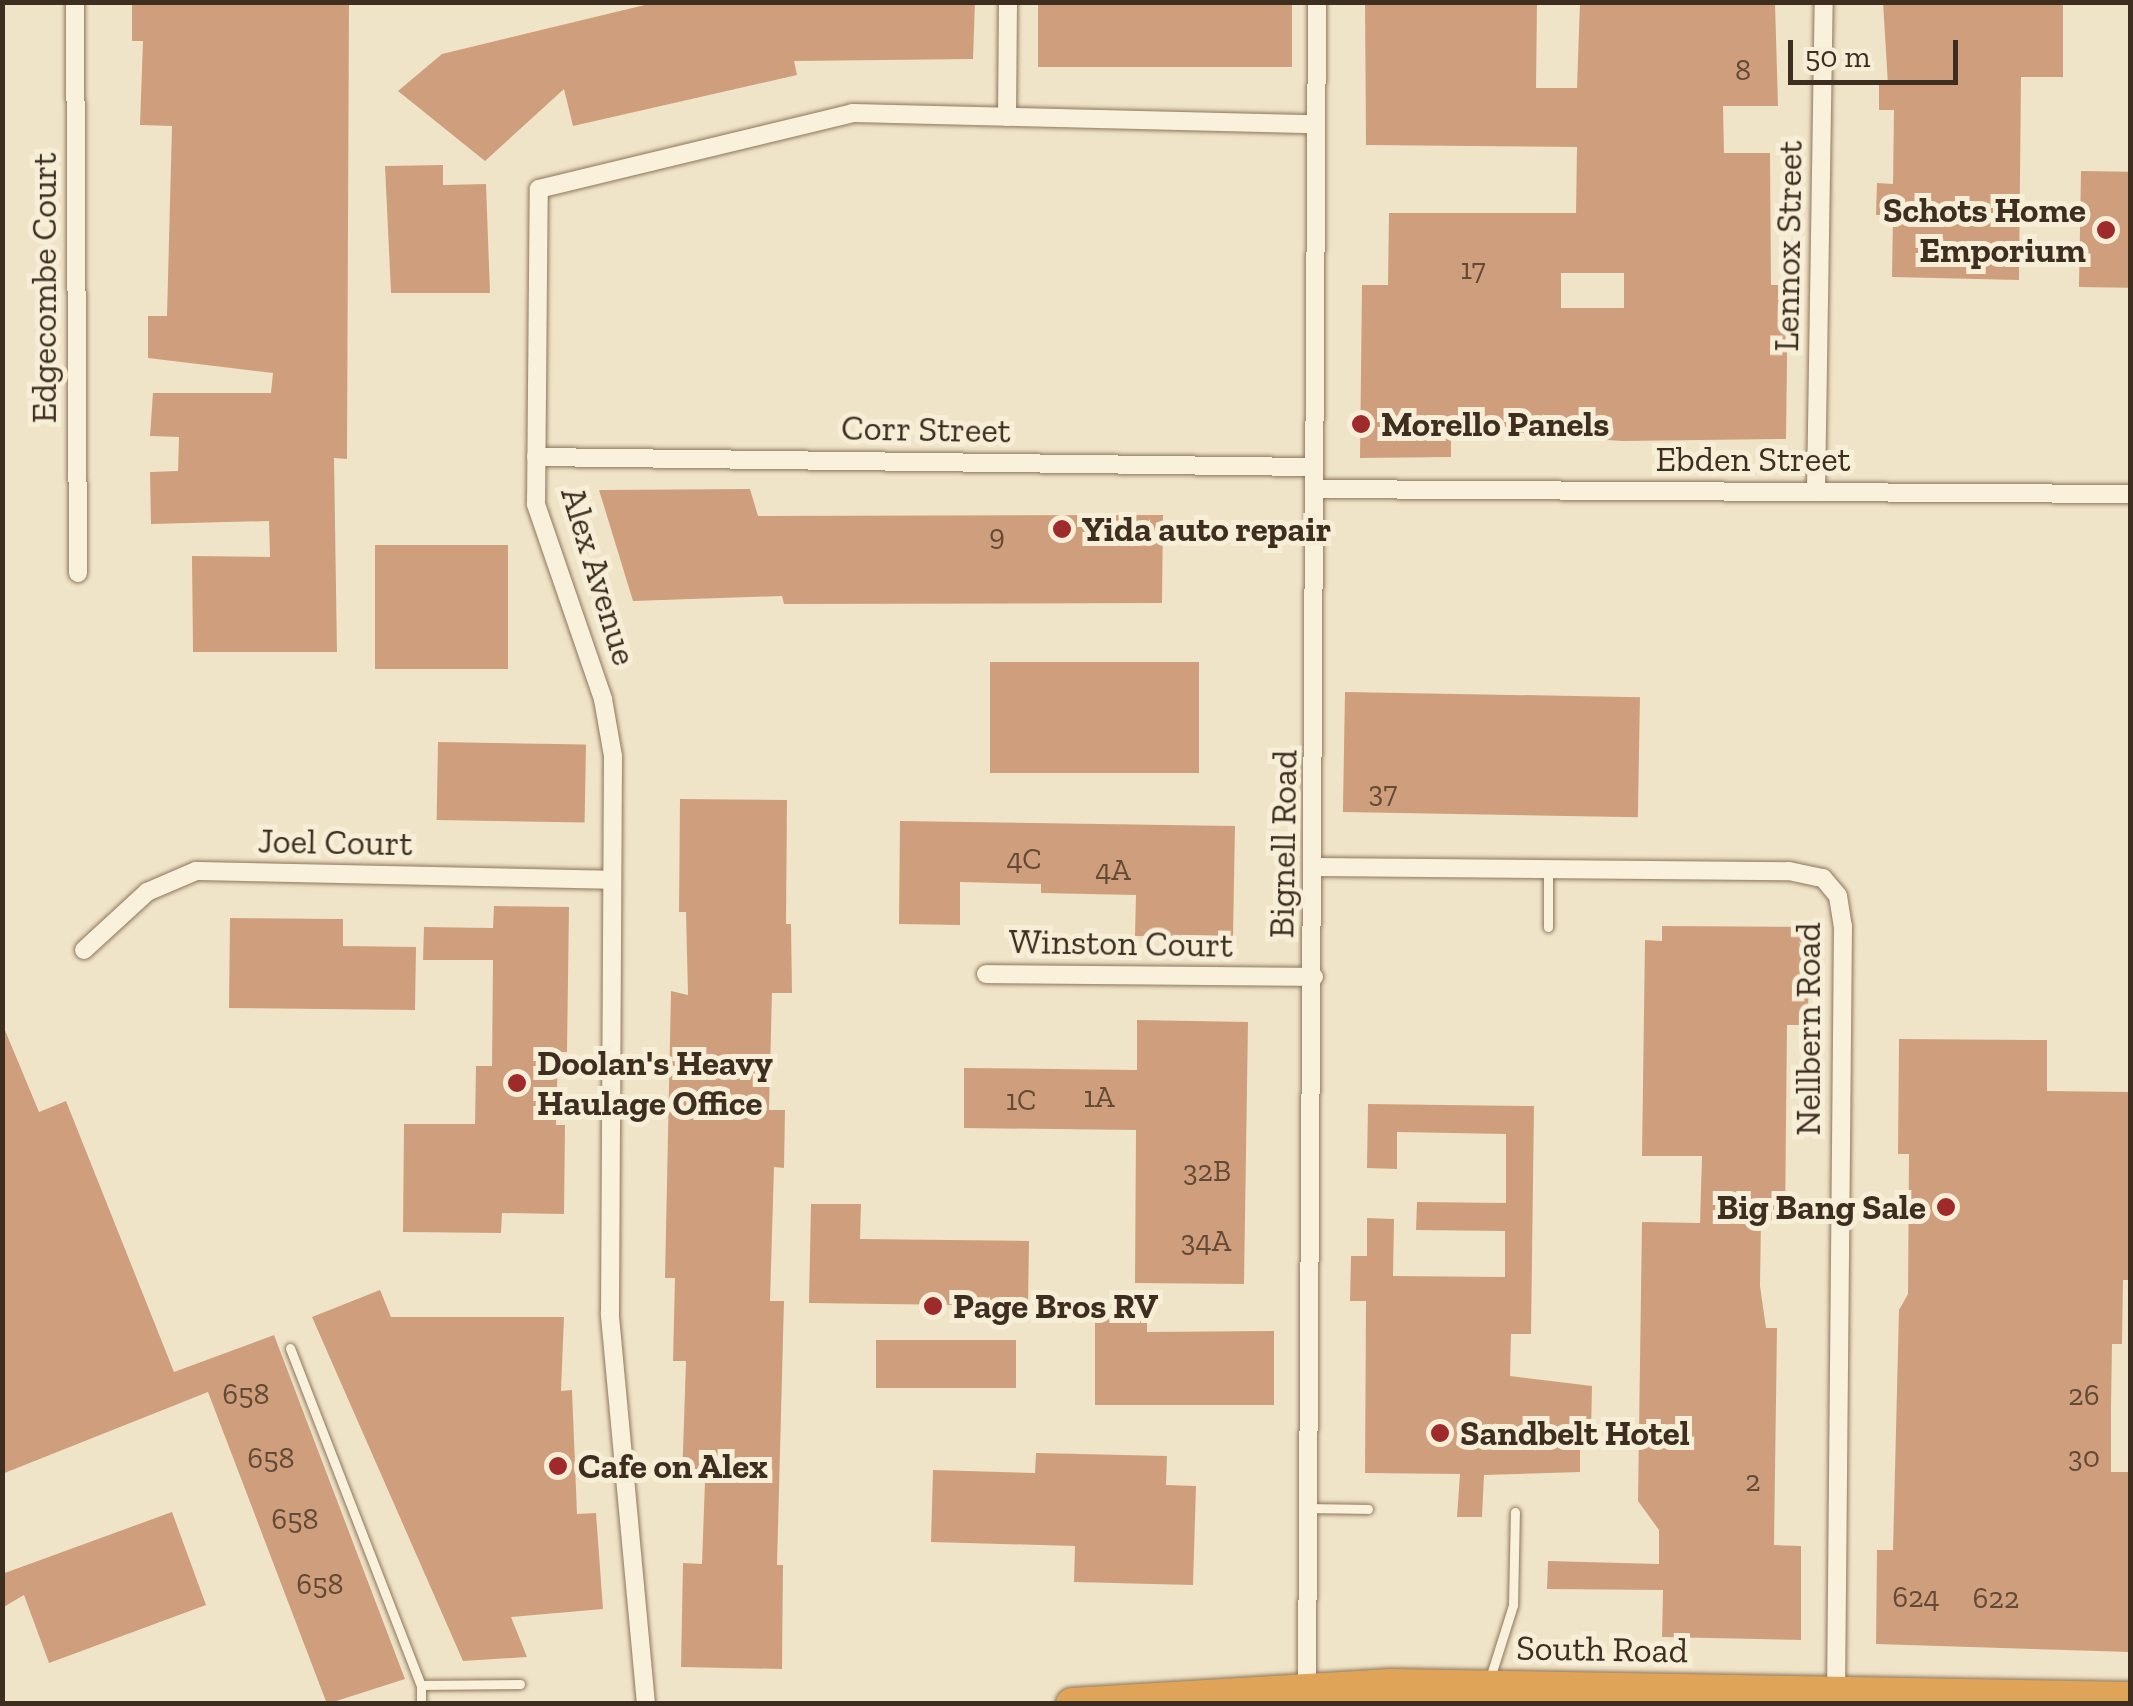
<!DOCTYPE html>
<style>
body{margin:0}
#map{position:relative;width:2133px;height:1706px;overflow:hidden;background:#f0e4c8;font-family:"Zilla Slab",serif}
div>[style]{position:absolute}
.building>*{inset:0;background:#cf9f7d;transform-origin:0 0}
.roads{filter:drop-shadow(0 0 2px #8d765c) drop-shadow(0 0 2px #8d765c)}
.lane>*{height:9px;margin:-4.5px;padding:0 4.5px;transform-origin:4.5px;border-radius:4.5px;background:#faf1dc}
.street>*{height:18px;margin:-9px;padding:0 9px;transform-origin:9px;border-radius:9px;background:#faf1dc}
.highway>*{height:32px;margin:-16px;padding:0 16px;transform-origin:16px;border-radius:16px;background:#e0a458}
.dots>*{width:28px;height:28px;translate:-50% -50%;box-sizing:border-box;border:5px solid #f7eed8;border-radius:50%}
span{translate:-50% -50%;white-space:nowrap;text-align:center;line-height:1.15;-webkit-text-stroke:10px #f7eed8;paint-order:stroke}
.number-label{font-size:30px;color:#624a37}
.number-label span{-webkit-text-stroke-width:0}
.poi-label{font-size:35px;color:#3d2e20;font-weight:700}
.right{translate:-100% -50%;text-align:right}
.left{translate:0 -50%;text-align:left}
.street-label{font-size:35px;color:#3d2e20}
.frame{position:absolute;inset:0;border:5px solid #3d2e20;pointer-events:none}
.scale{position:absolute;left:1788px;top:40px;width:170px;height:45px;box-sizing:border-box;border:5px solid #3d2e20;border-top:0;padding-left:12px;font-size:30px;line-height:35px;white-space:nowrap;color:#3d2e20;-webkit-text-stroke:8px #f7eed8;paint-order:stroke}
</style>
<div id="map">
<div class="building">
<i style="clip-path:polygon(132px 2px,349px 2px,347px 459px,334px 458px,337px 652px,193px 652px,192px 556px,270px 557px,269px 521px,151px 524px,150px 472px,178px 471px,179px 437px,150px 436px,153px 393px,271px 393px,273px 373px,148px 358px,148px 316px,167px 316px,172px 126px,140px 125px,143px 41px,132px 41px)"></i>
<i style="clip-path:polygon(657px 2px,975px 2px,973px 59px,794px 61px,797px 75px,573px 126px,564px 89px,485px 161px,398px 91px,442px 54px)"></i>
<i style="left:1038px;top:2px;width:254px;height:65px"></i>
<i style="clip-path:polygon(evenodd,1365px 2px,1537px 2px,1536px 88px,1577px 88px,1580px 2px,1775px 2px,1778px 106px,1723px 106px,1724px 153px,1770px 153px,1771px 285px,1788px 285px,1786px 439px,1623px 441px,1451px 431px,1451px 457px,1360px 458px,1362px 285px,1388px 285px,1389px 213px,1576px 213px,1577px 147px,1366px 145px,1365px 2px,1561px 273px,1624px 273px,1624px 308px,1561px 308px,1561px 273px)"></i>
<i style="clip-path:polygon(1883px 2px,2063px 2px,2063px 77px,2021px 77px,2019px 280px,1892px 277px,1893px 215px,1876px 215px,1877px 183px,1893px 184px,1894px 110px,1879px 110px,1879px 85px,1888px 85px)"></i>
<i style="clip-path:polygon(443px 165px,443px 185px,486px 184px,490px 293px,391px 293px,385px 166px)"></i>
<i style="left:2081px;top:171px;width:49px;height:116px;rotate:1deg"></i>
<i style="clip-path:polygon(750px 489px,758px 516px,1163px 515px,1162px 603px,784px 604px,782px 596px,633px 601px,599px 490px)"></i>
<i style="left:375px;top:545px;width:133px;height:124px"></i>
<i style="left:990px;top:662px;width:209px;height:111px"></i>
<i style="left:1345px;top:692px;width:295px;height:120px;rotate:1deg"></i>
<i style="left:438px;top:742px;width:148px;height:78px;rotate:1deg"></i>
<i style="clip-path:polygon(680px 799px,787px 800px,786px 924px,791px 924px,792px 993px,772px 993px,769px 1110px,785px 1110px,784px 1168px,774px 1167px,770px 1301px,784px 1301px,777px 1565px,783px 1565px,782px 1669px,681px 1667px,683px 1563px,702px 1564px,705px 1481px,682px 1480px,686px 1361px,673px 1361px,675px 1278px,665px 1278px,671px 991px,688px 995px,686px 912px,679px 912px)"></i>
<i style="clip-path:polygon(900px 821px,1235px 826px,1233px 937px,1135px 936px,1136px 895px,1041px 893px,1041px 884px,960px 882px,960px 925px,899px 924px)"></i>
<i style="clip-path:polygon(494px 906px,569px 907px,567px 1052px,558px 1052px,556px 1125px,565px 1125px,564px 1214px,502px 1213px,501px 1233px,403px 1232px,404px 1124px,475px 1124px,476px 1066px,492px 1066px,493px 960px,423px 960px,424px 927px,493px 928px)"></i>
<i style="clip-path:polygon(230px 918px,343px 919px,343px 946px,416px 947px,415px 1010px,229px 1008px)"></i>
<i style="clip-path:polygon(1662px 926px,1809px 927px,1808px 1025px,1787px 1025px,1785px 1221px,1761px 1220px,1760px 1286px,1766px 1328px,1777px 1328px,1774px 1545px,1801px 1546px,1801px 1640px,1662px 1637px,1663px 1590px,1547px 1589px,1548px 1561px,1659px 1564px,1659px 1530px,1638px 1501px,1642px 1222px,1700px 1223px,1702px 1156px,1642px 1156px,1645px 940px,1662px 941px)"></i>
<i style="clip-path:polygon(1137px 1020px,1248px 1022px,1244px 1284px,1135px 1283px,1136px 1130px,964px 1128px,964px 1068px,1137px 1070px)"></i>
<i style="clip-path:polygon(2px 1023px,39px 1112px,66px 1101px,174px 1372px,274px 1335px,405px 1679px,327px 1704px,208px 1392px,2px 1474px)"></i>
<i style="clip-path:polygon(1899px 1039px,2047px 1040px,2047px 1091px,2130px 1092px,2130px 1280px,2123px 1280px,2122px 1344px,2112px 1344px,2111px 1407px,2111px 1472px,2130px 1472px,2130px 1652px,1876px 1644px,1877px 1550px,1893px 1550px,1899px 1310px,1908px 1294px,1909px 1154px,1898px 1154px)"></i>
<i style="clip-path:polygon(1368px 1104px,1534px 1106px,1531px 1334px,1511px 1334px,1510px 1376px,1592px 1386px,1591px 1433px,1589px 1448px,1580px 1448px,1580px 1472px,1484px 1475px,1482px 1517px,1457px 1517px,1460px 1474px,1365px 1473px,1366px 1301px,1350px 1301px,1351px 1256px,1367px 1256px,1367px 1218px,1394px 1219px,1393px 1276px,1505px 1277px,1505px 1231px,1416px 1230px,1417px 1202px,1506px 1203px,1506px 1134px,1397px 1132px,1397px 1169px,1367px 1168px)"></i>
<i style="clip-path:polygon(811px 1204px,861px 1204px,860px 1239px,1029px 1241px,1028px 1306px,809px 1303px)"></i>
<i style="clip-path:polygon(380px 1290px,391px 1317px,564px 1317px,561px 1391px,572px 1390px,577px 1514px,596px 1513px,603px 1609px,511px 1617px,527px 1657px,463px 1661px,312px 1317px)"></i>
<i style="clip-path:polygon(1095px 1310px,1147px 1310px,1147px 1332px,1274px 1331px,1274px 1405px,1095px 1405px)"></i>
<i style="left:876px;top:1340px;width:140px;height:48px"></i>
<i style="clip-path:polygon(1036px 1453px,1167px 1456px,1166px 1485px,1196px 1486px,1193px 1585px,1074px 1582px,1075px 1546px,931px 1542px,933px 1470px,1035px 1473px)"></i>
<i style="clip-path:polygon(172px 1512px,206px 1605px,49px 1663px,24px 1595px,2px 1608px,2px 1574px)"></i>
</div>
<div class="roads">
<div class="lane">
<i style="left:1548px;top:927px;width:57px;rotate:-90deg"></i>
<i style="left:290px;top:1348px;width:362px;rotate:68.8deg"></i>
<i style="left:1309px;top:1508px;width:59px;rotate:1deg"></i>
<i style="left:1490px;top:1678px;width:77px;rotate:-72.5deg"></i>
<i style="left:1513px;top:1605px;width:93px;rotate:-88.8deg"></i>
<i style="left:421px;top:1704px;width:19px;rotate:-90deg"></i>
<i style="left:421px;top:1685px;width:99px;rotate:-0.6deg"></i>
</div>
<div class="street">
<i style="left:75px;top:2px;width:571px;rotate:89.7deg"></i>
<i style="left:1007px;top:117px;width:115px;rotate:-89.5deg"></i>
<i style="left:536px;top:457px;width:778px;rotate:0.74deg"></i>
<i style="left:1314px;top:489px;width:816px;rotate:0.35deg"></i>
<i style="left:1816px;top:491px;width:489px;rotate:-89.1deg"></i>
<i style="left:1315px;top:867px;width:474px;rotate:0.5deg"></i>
<i style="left:1789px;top:871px;width:35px;rotate:12deg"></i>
<i style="left:1823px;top:878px;width:23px;rotate:50deg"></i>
<i style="left:1838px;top:896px;width:30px;rotate:81deg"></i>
<i style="left:1843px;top:926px;width:768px;rotate:90.52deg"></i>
<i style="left:84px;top:950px;width:86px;rotate:-42.6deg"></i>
<i style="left:147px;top:892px;width:53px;rotate:-23.2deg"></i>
<i style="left:196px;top:871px;width:416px;rotate:1.2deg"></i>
<i style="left:986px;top:974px;width:328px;rotate:0.5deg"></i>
<i style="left:1307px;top:1687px;width:1685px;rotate:-89.66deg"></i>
<i style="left:646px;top:1704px;width:392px;rotate:-95.3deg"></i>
<i style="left:610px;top:1314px;width:558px;rotate:-89.69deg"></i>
<i style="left:613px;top:756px;width:58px;rotate:-100deg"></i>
<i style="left:603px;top:699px;width:206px;rotate:-109deg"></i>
<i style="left:536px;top:504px;width:315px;rotate:-89.5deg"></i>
<i style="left:539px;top:189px;width:322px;rotate:-13.6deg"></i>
<i style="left:852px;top:113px;width:463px;rotate:1.4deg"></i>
</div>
<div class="highway">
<i style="left:1072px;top:1704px;width:320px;rotate:-3.4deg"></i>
<i style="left:1391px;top:1685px;width:739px;rotate:1.01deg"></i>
</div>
</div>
<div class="dots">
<i style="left:2106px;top:230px;background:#9e2a2b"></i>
<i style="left:1361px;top:424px;background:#9e2a2b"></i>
<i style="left:1062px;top:529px;background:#9e2a2b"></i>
<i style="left:517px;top:1083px;background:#9e2a2b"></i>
<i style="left:1946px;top:1207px;background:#9e2a2b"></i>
<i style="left:933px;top:1306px;background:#9e2a2b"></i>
<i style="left:1440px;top:1433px;background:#9e2a2b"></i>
<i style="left:558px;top:1466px;background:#9e2a2b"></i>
</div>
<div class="number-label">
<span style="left:1743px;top:70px">8</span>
<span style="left:1473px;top:269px">17</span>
<span style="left:997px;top:535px">9</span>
<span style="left:1383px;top:792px">37</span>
<span style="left:1024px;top:859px">4C</span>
<span style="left:1113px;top:870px">4A</span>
<span style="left:1099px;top:1097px">1A</span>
<span style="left:1021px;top:1100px">1C</span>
<span style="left:1207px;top:1171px">32B</span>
<span style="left:1206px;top:1241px">34A</span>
<span style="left:246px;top:1394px">658</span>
<span style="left:2084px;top:1395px">26</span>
<span style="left:2084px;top:1457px">30</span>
<span style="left:271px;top:1458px">658</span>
<span style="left:1753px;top:1481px">2</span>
<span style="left:295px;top:1519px">658</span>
<span style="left:320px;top:1584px">658</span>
<span style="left:1916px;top:1597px">624</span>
<span style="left:1996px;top:1598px">622</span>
</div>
<div class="poi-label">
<span class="right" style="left:2086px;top:230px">Schots Home<br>Emporium</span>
<span class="left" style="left:1381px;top:424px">Morello Panels</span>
<span class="left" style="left:1082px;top:529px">Yida auto repair</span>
<span class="left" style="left:537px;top:1083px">Doolan's Heavy<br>Haulage Office</span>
<span class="right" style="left:1926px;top:1207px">Big Bang Sale</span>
<span class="left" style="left:953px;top:1306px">Page Bros RV</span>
<span class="left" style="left:1460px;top:1433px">Sandbelt Hotel</span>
<span class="left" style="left:578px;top:1466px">Cafe on Alex</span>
</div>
<div class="street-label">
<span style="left:1788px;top:246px;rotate:-89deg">Lennox Street</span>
<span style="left:44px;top:288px;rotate:-90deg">Edgecombe Court</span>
<span style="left:926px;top:429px;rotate:1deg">Corr Street</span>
<span style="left:1753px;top:459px">Ebden Street</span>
<span style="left:599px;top:576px;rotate:73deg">Alex Avenue</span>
<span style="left:335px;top:842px;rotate:1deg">Joel Court</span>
<span style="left:1283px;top:844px;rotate:-89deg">Bignell Road</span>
<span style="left:1121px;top:943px;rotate:1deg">Winston Court</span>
<span style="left:1808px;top:1029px;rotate:-90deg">Nellbern Road</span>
<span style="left:1602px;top:1649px;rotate:1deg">South Road</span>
</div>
<div class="frame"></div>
<div class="scale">50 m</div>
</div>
